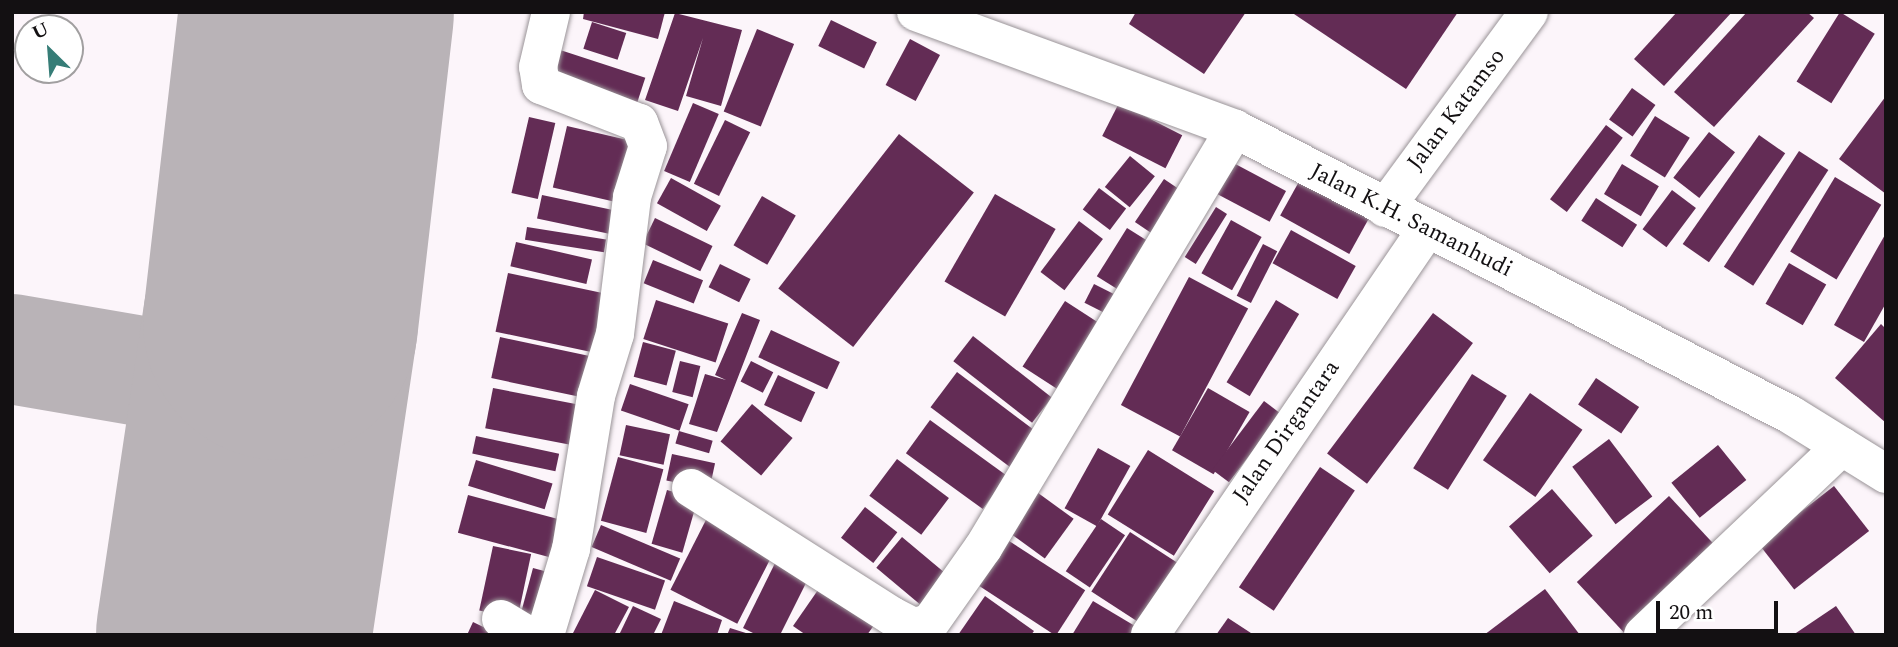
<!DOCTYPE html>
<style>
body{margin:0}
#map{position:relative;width:1898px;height:647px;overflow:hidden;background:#fcf5fa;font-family:Spectral,serif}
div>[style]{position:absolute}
.taxiway>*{height:110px;margin:-55px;padding:0 55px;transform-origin:55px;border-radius:55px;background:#b9b3b7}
.runway>*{height:275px;margin:-137.5px;padding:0 137.5px;transform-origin:137.5px;border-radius:137.5px;background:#b9b3b7}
.building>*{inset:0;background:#632c55;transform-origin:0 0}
.roads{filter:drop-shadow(0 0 2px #9a9498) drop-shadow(0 0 2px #9a9498)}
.minor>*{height:38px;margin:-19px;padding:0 19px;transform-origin:19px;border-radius:19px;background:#fff}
span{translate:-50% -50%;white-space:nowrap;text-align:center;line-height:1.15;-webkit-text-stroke:7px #fff;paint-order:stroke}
.street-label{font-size:23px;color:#131012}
.frame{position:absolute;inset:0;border:14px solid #131012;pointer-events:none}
.north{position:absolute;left:14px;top:14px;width:70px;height:70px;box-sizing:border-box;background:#fff;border:2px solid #a19fa0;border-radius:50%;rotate:335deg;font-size:19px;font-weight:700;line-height:28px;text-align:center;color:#131012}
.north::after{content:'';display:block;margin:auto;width:24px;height:32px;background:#367d77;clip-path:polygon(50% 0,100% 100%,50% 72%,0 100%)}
.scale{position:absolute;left:1656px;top:601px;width:122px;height:32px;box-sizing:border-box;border:4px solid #131012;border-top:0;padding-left:9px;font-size:21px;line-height:24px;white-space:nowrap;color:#131012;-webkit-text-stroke:5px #fff;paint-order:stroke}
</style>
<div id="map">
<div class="taxiway">
<i style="left:12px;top:349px;width:185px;rotate:9.7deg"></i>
<i style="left:194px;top:380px;width:34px;rotate:32deg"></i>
<i style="left:223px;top:398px;width:37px;rotate:49deg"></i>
<i style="left:247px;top:426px;width:32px;rotate:66deg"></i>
<i style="left:194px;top:380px;width:51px;rotate:-17deg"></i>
<i style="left:243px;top:365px;width:57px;rotate:-49.3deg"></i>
</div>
<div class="runway">
<i style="left:233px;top:635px;width:317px;rotate:-81.5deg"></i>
<i style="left:280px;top:322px;width:312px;rotate:-83.4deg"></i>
</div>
<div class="building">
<i style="clip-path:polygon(584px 12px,665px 12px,658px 39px,583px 19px)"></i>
<i style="clip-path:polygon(1136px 12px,1246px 12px,1204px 74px,1129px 24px)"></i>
<i style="clip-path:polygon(1291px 12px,1458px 12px,1406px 89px)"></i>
<i style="clip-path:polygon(1677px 12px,1732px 12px,1664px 86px,1634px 59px)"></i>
<i style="clip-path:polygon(1747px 12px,1807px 12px,1814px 18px,1714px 127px,1674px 92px)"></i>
<i style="left:1840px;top:12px;width:41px;height:82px;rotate:32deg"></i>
<i style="clip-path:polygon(675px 13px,742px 30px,721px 106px,686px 96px,703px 38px,678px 111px,645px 100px)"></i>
<i style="left:831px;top:20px;width:51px;height:29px;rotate:26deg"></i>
<i style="left:592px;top:22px;width:36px;height:28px;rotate:18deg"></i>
<i style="left:757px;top:29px;width:40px;height:89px;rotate:22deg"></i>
<i style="left:910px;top:39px;width:34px;height:52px;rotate:28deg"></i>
<i style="left:554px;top:48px;width:96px;height:33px;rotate:18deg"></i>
<i style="left:1632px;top:88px;width:29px;height:39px;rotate:36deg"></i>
<i style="clip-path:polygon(1886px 96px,1886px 194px,1839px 159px)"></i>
<i style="left:693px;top:103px;width:28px;height:74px;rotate:23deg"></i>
<i style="left:1119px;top:103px;width:71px;height:37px;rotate:27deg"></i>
<i style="left:1655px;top:116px;width:41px;height:47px;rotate:32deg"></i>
<i style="left:529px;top:117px;width:27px;height:78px;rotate:13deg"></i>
<i style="left:725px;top:120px;width:28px;height:71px;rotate:26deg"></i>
<i style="left:1606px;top:125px;width:21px;height:93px;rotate:37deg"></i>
<i style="left:567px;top:126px;width:69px;height:63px;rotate:13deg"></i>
<i style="left:1709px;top:132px;width:33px;height:58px;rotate:38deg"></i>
<i style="left:899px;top:134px;width:95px;height:196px;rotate:38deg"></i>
<i style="left:1759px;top:135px;width:32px;height:133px;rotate:35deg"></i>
<i style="left:1799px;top:151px;width:35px;height:138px;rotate:33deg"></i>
<i style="left:1130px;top:156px;width:32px;height:40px;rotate:39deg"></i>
<i style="left:1226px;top:159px;width:68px;height:35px;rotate:28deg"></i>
<i style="left:1622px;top:164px;width:43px;height:35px;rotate:31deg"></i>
<i style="left:1835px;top:177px;width:54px;height:87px;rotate:31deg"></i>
<i style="left:671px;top:178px;width:57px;height:29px;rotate:29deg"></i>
<i style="left:1301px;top:178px;width:79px;height:43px;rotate:29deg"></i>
<i style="left:1164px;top:179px;width:29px;height:52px;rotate:34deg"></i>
<i style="left:1099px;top:188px;width:34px;height:27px;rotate:37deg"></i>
<i style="left:1672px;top:190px;width:30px;height:49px;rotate:37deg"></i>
<i style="left:995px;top:194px;width:70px;height:101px;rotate:30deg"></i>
<i style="left:542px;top:195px;width:76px;height:24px;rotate:12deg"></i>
<i style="left:762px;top:196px;width:39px;height:57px;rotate:30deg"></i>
<i style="left:1596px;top:198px;width:49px;height:27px;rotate:33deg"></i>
<i style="left:1216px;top:207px;width:13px;height:59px;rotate:32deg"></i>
<i style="left:655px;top:218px;width:64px;height:28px;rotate:26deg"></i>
<i style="left:1231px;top:220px;width:35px;height:61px;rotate:29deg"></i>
<i style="left:1079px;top:221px;width:30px;height:64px;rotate:37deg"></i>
<i style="left:527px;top:227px;width:80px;height:13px;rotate:9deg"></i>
<i style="left:1127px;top:228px;width:32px;height:57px;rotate:32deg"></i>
<i style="left:1291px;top:230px;width:74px;height:38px;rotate:29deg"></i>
<i style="clip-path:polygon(1886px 233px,1886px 303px,1864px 342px,1834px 325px)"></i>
<i style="left:516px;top:242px;width:78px;height:25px;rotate:13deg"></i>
<i style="left:1263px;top:244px;width:16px;height:58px;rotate:27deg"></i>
<i style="left:653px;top:260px;width:54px;height:25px;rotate:22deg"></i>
<i style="left:1789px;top:263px;width:43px;height:47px;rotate:30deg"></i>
<i style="left:720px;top:264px;width:34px;height:26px;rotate:26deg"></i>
<i style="left:508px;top:273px;width:99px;height:60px;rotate:12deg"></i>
<i style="left:1189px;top:277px;width:67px;height:145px;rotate:28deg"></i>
<i style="left:1094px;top:284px;width:30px;height:21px;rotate:27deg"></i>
<i style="left:656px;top:300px;width:76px;height:41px;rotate:18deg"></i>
<i style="left:1276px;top:300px;width:27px;height:96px;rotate:31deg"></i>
<i style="left:1065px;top:301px;width:46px;height:78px;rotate:33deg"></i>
<i style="clip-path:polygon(742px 313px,760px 320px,717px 432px,689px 424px,705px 374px,726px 380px,715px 375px)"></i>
<i style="left:1433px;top:313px;width:50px;height:176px;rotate:37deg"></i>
<i style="clip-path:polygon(1881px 324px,1886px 329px,1886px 423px,1835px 378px)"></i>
<i style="left:771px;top:330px;width:76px;height:30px;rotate:25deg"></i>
<i style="left:973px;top:336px;width:100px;height:32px;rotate:38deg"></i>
<i style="left:500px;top:337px;width:100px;height:42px;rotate:12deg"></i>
<i style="left:643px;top:342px;width:34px;height:36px;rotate:15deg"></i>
<i style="left:680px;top:361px;width:21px;height:32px;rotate:14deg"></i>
<i style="left:751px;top:361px;width:25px;height:23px;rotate:27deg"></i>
<i style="left:957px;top:372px;width:99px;height:44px;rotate:37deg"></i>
<i style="left:1472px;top:374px;width:41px;height:111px;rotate:32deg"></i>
<i style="left:778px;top:375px;width:41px;height:33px;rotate:25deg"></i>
<i style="left:1596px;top:378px;width:52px;height:32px;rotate:34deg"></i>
<i style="left:630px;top:384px;width:62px;height:28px;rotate:19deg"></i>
<i style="left:493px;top:388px;width:92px;height:41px;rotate:11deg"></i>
<i style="left:1208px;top:388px;width:48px;height:72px;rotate:30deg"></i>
<i style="left:1530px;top:393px;width:64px;height:82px;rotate:35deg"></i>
<i style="left:1264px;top:401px;width:21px;height:86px;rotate:37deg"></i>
<i style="left:752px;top:404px;width:53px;height:49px;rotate:40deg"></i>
<i style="left:930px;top:420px;width:95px;height:41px;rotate:36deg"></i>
<i style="left:626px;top:425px;width:45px;height:31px;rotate:12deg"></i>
<i style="left:679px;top:431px;width:35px;height:13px;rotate:16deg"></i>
<i style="left:476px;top:436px;width:85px;height:18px;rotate:12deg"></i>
<i style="left:1609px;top:439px;width:72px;height:46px;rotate:53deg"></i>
<i style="left:1718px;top:445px;width:45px;height:60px;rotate:51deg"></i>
<i style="left:1098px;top:448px;width:37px;height:69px;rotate:29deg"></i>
<i style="left:1148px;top:450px;width:78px;height:76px;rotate:32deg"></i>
<i style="left:672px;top:454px;width:44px;height:27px;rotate:12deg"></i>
<i style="left:618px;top:457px;width:47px;height:66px;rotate:15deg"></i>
<i style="left:897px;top:459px;width:65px;height:46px;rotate:37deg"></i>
<i style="left:476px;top:460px;width:80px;height:27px;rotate:17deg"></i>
<i style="left:1320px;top:467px;width:42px;height:145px;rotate:34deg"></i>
<i style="left:1834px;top:486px;width:57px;height:95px;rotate:52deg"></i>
<i style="left:1552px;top:489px;width:62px;height:57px;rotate:49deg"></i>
<i style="left:667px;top:490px;width:32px;height:56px;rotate:16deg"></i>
<i style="left:1034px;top:490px;width:49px;height:49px;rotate:36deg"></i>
<i style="left:468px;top:495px;width:96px;height:39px;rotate:15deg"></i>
<i style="left:1669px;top:496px;width:69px;height:126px;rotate:47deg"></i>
<i style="left:865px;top:507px;width:41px;height:39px;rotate:38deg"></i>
<i style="left:709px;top:514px;width:75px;height:85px;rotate:27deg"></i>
<i style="left:1101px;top:519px;width:29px;height:63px;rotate:34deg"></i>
<i style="left:601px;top:525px;width:86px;height:24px;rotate:23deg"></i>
<i style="left:1130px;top:532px;width:67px;height:71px;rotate:33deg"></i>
<i style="left:902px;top:537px;width:67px;height:40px;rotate:40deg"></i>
<i style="left:1003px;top:537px;width:98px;height:54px;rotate:33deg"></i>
<i style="left:493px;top:546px;width:39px;height:66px;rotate:12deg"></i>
<i style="clip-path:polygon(780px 553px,813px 569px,780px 635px,757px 635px,743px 628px)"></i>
<i style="left:597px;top:557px;width:72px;height:31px;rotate:19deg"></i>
<i style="left:533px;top:568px;width:24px;height:46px;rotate:15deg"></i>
<i style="clip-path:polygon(827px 577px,882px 614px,867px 635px,806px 635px,793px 626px)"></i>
<i style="clip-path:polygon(1545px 589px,1580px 635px,1484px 635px)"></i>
<i style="clip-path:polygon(595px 590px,629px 607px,614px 635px,572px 635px)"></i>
<i style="clip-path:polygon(985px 596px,1034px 631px,1031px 635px,958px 635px)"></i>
<i style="clip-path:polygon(674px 601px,722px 620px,717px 635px,661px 635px)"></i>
<i style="clip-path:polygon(1093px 601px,1140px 629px,1136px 635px,1072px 635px)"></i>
<i style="clip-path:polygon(633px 606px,661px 619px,653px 635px,619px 635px)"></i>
<i style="clip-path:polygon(1836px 606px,1856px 635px,1793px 635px)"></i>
<i style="clip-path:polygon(1228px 618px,1254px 635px,1216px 635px)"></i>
<i style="clip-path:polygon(473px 622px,500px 635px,467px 635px)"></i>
<i style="clip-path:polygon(730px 628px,749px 634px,749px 635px,727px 635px)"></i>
</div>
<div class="roads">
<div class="minor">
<i style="left:916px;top:12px;width:340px;rotate:20.1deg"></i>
<i style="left:1235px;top:129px;width:625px;rotate:27.22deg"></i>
<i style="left:1791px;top:415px;width:112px;rotate:31.8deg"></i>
<i style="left:1385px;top:208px;width:243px;rotate:-53.7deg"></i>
<i style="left:691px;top:488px;width:238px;rotate:32.5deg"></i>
<i style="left:892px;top:616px;width:25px;rotate:27deg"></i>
<i style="left:914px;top:627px;width:16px;rotate:-14deg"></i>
<i style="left:930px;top:623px;width:92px;rotate:-54.8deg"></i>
<i style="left:983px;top:548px;width:489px;rotate:-59deg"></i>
<i style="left:501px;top:619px;width:31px;rotate:31deg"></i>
<i style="left:545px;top:635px;width:90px;rotate:-73.2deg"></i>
<i style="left:571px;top:549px;width:155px;rotate:-80.7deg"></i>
<i style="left:596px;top:396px;width:65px;rotate:-73deg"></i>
<i style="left:615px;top:334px;width:138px;rotate:-82.9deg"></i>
<i style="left:632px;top:197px;width:53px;rotate:-72.6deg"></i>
<i style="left:648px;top:146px;width:25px;rotate:-111deg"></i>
<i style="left:639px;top:123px;width:105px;rotate:-158.8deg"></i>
<i style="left:541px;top:85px;width:18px;rotate:-99deg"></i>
<i style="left:538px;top:67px;width:57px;rotate:-76.7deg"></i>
<i style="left:1150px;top:635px;width:490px;rotate:-55.7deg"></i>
<i style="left:1643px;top:635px;width:274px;rotate:-43.5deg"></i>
</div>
</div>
<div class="street-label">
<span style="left:1457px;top:110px;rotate:-53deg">Jalan Katamso</span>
<span style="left:1411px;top:221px;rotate:27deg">Jalan K.H. Samanhudi</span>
<span style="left:1287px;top:432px;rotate:-55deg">Jalan Dirgantara</span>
</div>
<div class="frame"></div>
<div class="north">U</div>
<div class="scale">20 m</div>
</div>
